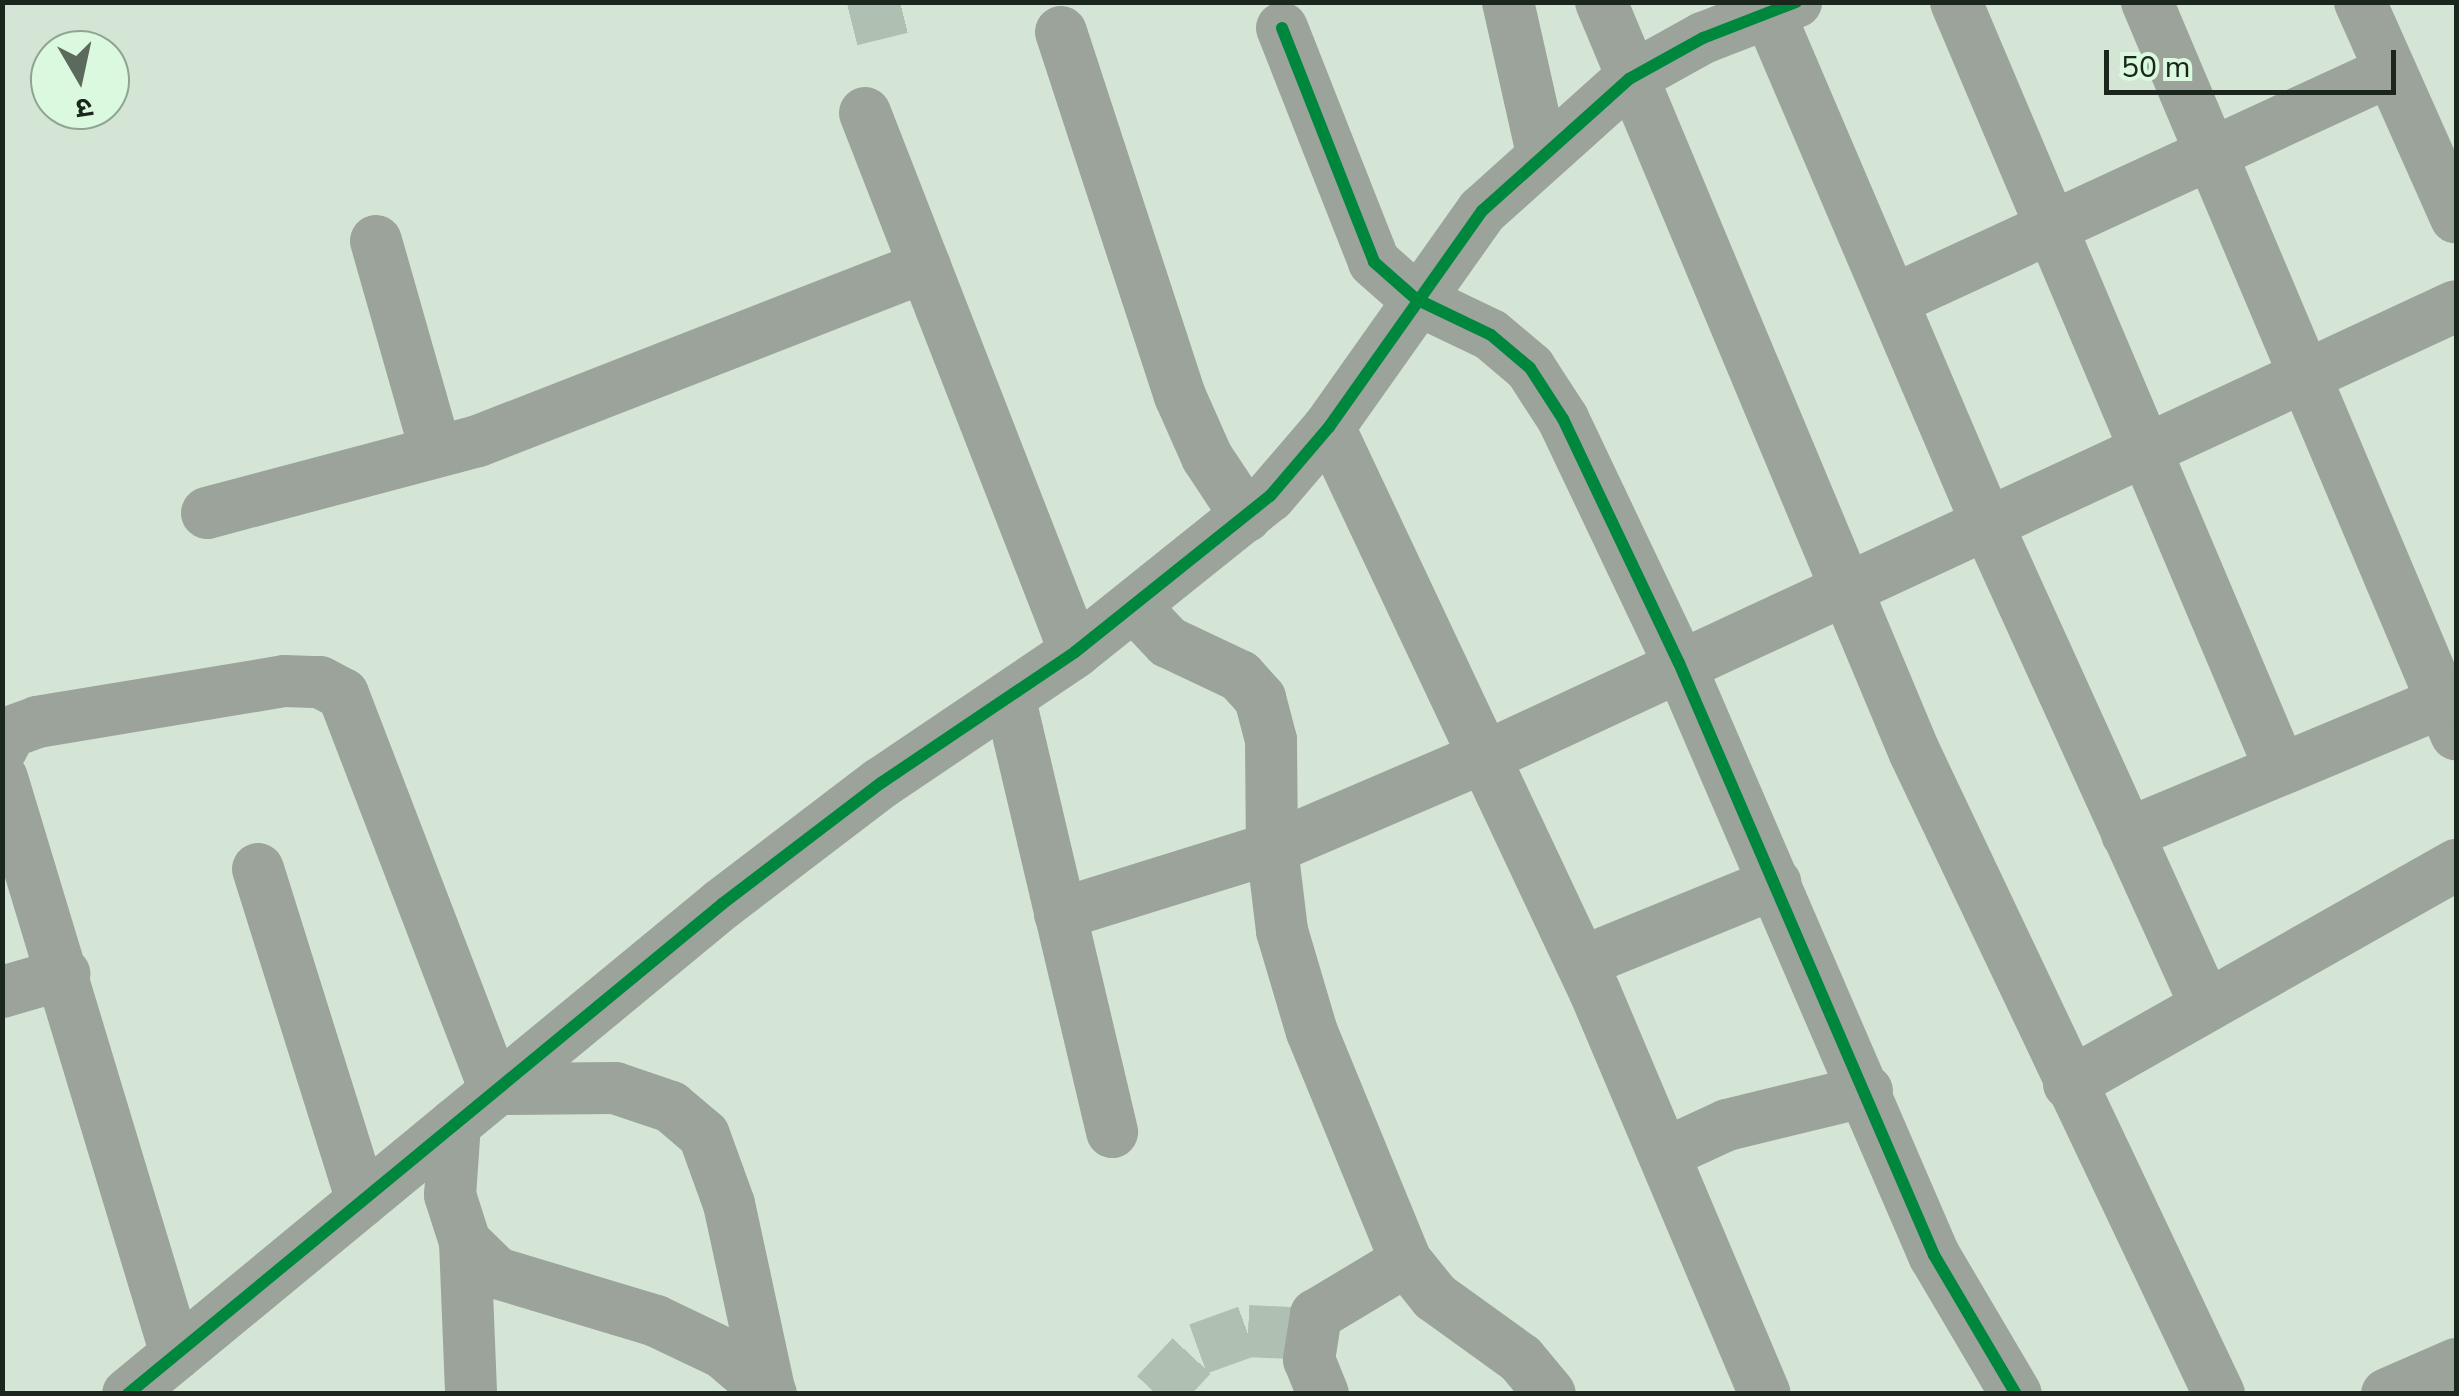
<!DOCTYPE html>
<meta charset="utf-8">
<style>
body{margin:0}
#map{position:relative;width:2459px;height:1396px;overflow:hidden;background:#d4e5d6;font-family:"Nunito Sans","Noto Sans Devanagari",sans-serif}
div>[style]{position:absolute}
.minor-tunnel>*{height:52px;margin-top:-26px;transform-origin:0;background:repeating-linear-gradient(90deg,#afbfb1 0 52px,transparent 0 78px)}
.minor>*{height:52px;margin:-26px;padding:0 26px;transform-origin:26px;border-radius:26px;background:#9ba39b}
.cycleway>*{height:12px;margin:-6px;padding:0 6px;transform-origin:6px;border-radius:6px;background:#00873e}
span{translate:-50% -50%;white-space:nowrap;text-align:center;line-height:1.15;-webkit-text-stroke:10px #daf9de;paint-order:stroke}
.frame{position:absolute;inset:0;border:5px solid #1b271d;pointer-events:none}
.north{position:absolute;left:30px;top:30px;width:100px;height:100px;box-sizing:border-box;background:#daf9de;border:2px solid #8ea591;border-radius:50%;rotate:171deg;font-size:28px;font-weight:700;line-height:40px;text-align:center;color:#1b271d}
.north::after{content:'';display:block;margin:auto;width:35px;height:45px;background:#5c6a5e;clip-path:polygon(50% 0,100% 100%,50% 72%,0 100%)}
.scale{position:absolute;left:2104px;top:50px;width:292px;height:45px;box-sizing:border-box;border:5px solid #1b271d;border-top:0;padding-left:12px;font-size:30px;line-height:35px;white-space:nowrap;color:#1b271d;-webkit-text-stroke:8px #daf9de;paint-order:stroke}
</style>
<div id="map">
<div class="minor-tunnel">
<i style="left:851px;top:20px;width:75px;rotate:-13.9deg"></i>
<i style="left:1156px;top:1394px;width:62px;rotate:-47deg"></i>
<i style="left:1198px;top:1349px;width:53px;rotate:-19.8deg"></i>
<i style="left:1248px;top:1331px;width:61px;rotate:2.8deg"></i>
</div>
<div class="minor">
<i style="left:1508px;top:2px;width:155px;rotate:77.3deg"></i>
<i style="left:1601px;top:2px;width:812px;rotate:67.32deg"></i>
<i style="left:1914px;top:751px;width:712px;rotate:64.62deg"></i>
<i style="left:1956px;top:2px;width:832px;rotate:67.07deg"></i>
<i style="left:2147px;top:2px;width:795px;rotate:67.11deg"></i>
<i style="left:2360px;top:2px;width:236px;rotate:66deg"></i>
<i style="left:1769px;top:13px;width:550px;rotate:66.88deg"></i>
<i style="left:1985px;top:519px;width:535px;rotate:65.59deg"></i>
<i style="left:1282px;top:28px;width:251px;rotate:68.5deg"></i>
<i style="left:1374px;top:262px;width:56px;rotate:41.4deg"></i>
<i style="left:1416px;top:299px;width:83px;rotate:25.6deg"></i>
<i style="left:1491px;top:335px;width:51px;rotate:40.2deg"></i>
<i style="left:1530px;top:368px;width:61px;rotate:57.1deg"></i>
<i style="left:1563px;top:419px;width:270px;rotate:64.6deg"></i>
<i style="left:1679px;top:663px;width:645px;rotate:66.7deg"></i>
<i style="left:1934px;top:1255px;width:161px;rotate:59.5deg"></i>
<i style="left:1061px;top:32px;width:383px;rotate:71.9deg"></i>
<i style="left:1180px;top:396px;width:67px;rotate:66.1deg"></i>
<i style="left:1207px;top:457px;width:71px;rotate:56.5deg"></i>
<i style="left:865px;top:113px;width:578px;rotate:68.71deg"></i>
<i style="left:376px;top:241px;width:219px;rotate:74.1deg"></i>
<i style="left:1896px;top:299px;width:544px;rotate:-24.78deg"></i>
<i style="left:1329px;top:427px;width:624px;rotate:64.79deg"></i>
<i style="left:1595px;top:992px;width:436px;rotate:67.1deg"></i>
<i style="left:207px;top:513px;width:280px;rotate:-14.9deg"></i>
<i style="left:478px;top:441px;width:480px;rotate:-21.3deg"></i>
<i style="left:1134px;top:606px;width:50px;rotate:46.6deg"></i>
<i style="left:1168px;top:642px;width:80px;rotate:25.3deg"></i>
<i style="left:1240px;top:676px;width:30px;rotate:48deg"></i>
<i style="left:1260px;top:698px;width:43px;rotate:75.3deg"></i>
<i style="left:1271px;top:740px;width:108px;rotate:89.5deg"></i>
<i style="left:1272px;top:848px;width:84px;rotate:83.1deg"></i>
<i style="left:1282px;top:931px;width:105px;rotate:73.5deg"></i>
<i style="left:1312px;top:1032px;width:248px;rotate:67.7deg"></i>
<i style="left:1406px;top:1261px;width:46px;rotate:51.1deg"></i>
<i style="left:1435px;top:1297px;width:106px;rotate:35.8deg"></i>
<i style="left:1521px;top:1359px;width:45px;rotate:50.4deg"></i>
<i style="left:1010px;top:700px;width:444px;rotate:76.7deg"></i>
<i style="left:2px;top:748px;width:18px;rotate:-63deg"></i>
<i style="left:10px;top:732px;width:29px;rotate:-20deg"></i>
<i style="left:37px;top:722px;width:250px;rotate:-9.4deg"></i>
<i style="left:284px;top:681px;width:36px;rotate:2deg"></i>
<i style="left:320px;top:682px;width:26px;rotate:28deg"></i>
<i style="left:343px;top:694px;width:423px;rotate:69deg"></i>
<i style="left:495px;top:1089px;width:120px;rotate:-0.5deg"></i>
<i style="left:615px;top:1088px;width:59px;rotate:18.7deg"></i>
<i style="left:671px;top:1107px;width:43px;rotate:40.3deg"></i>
<i style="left:704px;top:1135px;width:73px;rotate:70.1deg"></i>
<i style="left:729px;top:1204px;width:189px;rotate:77.8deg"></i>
<i style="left:2px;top:778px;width:602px;rotate:73.19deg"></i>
<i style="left:2127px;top:834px;width:342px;rotate:-22.7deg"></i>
<i style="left:258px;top:869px;width:348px;rotate:72.6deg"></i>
<i style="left:1060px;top:914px;width:222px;rotate:-17.3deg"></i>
<i style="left:1272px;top:848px;width:234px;rotate:-23.2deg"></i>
<i style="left:1487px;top:756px;width:1068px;rotate:-24.91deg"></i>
<i style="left:1582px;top:962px;width:209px;rotate:-22.2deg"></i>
<i style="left:2px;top:992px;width:65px;rotate:-16.2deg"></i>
<i style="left:2069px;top:1084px;width:445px;rotate:-29.5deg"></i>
<i style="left:455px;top:1124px;width:71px;rotate:94deg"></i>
<i style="left:450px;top:1195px;width:49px;rotate:72.3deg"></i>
<i style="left:465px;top:1242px;width:45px;rotate:44.1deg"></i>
<i style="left:497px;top:1273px;width:166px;rotate:16.8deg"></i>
<i style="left:656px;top:1321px;width:74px;rotate:25.5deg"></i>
<i style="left:723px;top:1353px;width:63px;rotate:40.5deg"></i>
<i style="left:1666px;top:1153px;width:67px;rotate:-24.7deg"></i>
<i style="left:1727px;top:1125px;width:144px;rotate:-13.7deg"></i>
<i style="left:465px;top:1242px;width:152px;rotate:87.7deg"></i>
<i style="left:128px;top:1394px;width:770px;rotate:-39.52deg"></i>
<i style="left:722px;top:904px;width:200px;rotate:-37.3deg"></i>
<i style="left:881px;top:783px;width:234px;rotate:-34deg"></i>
<i style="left:1075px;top:652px;width:250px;rotate:-38.7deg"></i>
<i style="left:1270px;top:496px;width:91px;rotate:-49.5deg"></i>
<i style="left:1329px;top:427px;width:265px;rotate:-54.7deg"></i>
<i style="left:1482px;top:211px;width:198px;rotate:-41.9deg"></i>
<i style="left:1629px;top:79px;width:85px;rotate:-29deg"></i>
<i style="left:1703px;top:38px;width:100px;rotate:-21.2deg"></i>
<i style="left:1323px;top:1394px;width:37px;rotate:-112deg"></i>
<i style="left:1309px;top:1360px;width:46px;rotate:-81.2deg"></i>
<i style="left:1316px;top:1315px;width:105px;rotate:-31deg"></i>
<i style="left:2387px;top:1394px;width:75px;rotate:-23.5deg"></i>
</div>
<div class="cycleway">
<i style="left:1282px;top:28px;width:251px;rotate:68.5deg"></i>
<i style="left:1374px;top:262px;width:56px;rotate:41.4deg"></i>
<i style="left:1416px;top:299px;width:83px;rotate:25.6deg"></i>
<i style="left:1491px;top:335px;width:51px;rotate:40.2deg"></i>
<i style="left:1530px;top:368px;width:61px;rotate:57.1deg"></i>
<i style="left:1563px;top:419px;width:270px;rotate:64.6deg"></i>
<i style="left:1679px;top:663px;width:645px;rotate:66.7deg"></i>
<i style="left:1934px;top:1255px;width:161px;rotate:59.5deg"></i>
<i style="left:128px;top:1394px;width:770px;rotate:-39.52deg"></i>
<i style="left:722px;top:904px;width:200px;rotate:-37.3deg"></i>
<i style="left:881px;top:783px;width:234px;rotate:-34deg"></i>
<i style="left:1075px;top:652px;width:250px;rotate:-38.7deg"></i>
<i style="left:1270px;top:496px;width:91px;rotate:-49.5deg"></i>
<i style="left:1329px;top:427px;width:265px;rotate:-54.7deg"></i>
<i style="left:1482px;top:211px;width:198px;rotate:-41.9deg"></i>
<i style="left:1629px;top:79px;width:85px;rotate:-29deg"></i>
<i style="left:1703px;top:38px;width:100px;rotate:-21.2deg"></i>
</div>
<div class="frame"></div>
<div class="north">उ</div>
<div class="scale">50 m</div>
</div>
